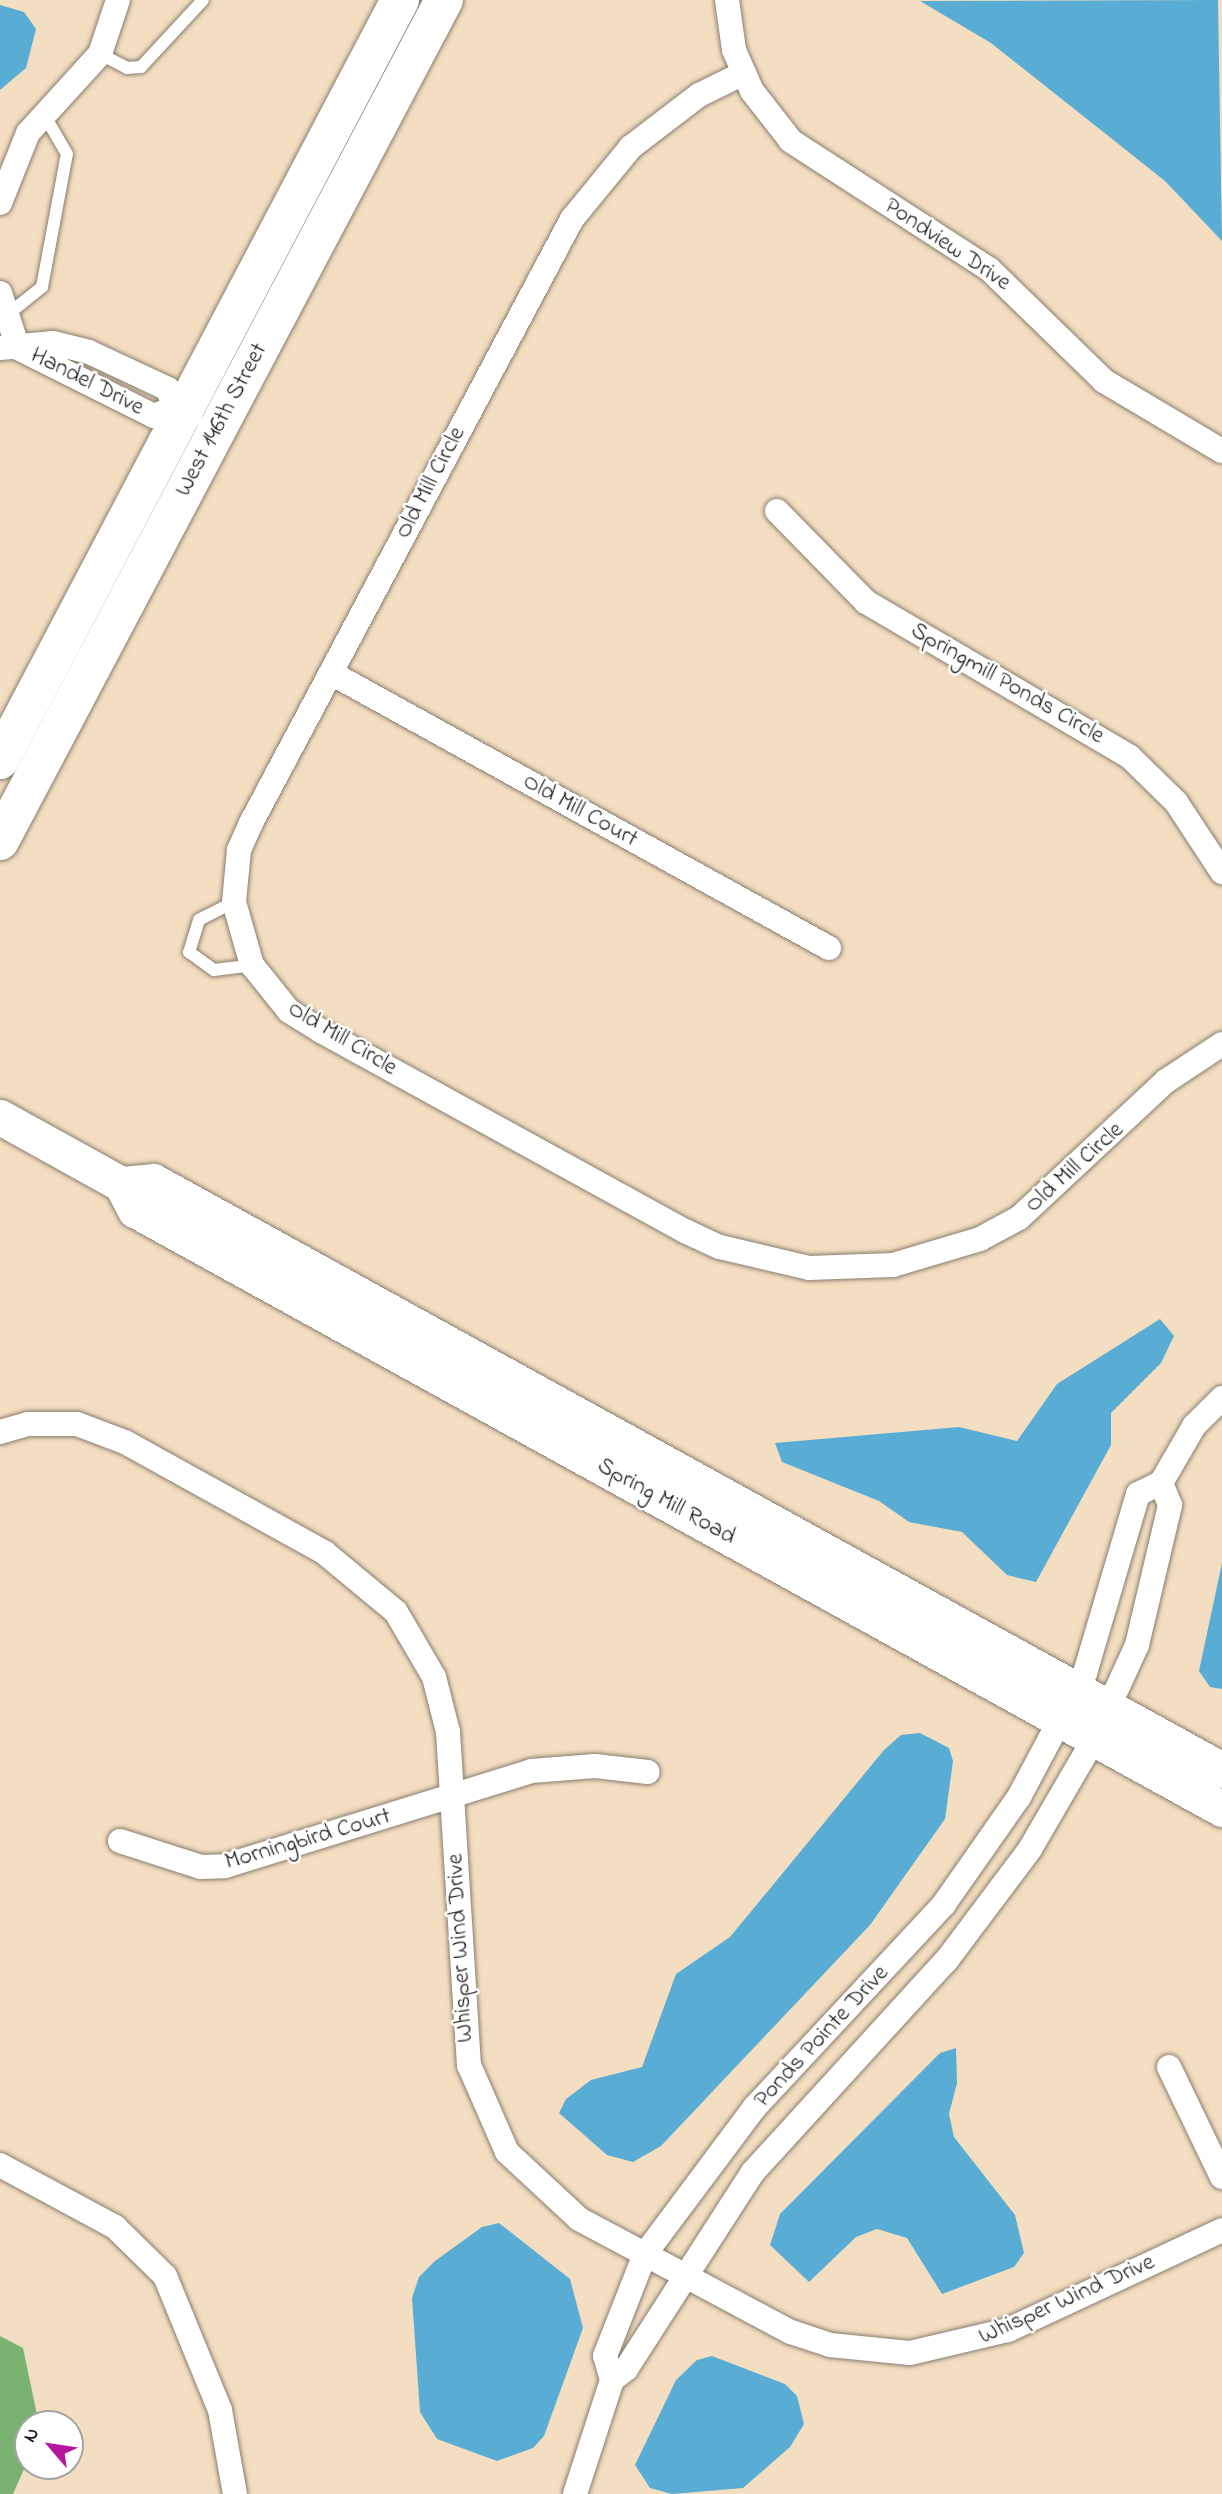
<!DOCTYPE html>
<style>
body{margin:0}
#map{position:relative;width:1222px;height:2494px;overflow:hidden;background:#f3dec1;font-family:"Indie Flower",sans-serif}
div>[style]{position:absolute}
.forest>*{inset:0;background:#7ab271}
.water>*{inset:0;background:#59acd4}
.roads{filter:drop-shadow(0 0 2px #887d6e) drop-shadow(0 0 2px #887d6e)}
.lane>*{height:12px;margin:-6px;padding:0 6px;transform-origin:6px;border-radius:6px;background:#fff}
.street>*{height:24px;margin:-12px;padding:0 12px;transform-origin:12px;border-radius:12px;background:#fff}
.secondary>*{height:35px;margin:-17.5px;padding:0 17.5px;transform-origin:17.5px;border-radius:17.5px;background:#fff}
.primary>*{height:38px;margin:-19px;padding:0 19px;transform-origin:19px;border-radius:19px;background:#fff}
span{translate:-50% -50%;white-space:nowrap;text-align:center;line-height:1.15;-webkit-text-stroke:5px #fff;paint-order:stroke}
.street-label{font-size:24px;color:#1c1c1c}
.north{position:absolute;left:14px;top:2410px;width:70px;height:70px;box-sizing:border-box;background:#fff;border:2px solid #a4a4a4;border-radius:50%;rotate:299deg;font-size:19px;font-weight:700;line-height:28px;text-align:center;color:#1c1c1c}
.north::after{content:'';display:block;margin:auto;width:24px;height:32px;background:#b5179e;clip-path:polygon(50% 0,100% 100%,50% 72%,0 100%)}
</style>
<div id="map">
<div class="forest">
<i style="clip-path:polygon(0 2336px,23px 2348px,39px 2424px,28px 2424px,28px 2460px,13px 2494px,0 2494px)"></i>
</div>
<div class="water">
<i style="clip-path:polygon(1218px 0,1222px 241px,1165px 181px,991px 43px,920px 1px)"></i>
<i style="clip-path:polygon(0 5px,24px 12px,36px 29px,26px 68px,0 90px)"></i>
<i style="clip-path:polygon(1160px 1319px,1174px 1336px,1161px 1363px,1111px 1413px,1111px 1445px,1036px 1582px,1007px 1575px,962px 1532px,909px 1522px,879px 1501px,782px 1462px,775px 1443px,959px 1427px,1017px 1441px,1057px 1384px)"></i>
<i style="clip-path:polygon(1222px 1563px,1222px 1689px,1210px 1687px,1199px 1671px)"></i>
<i style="clip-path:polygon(920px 1733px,949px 1748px,953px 1761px,945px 1819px,870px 1925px,661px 2146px,633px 2162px,607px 2155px,559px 2113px,566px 2099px,591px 2080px,642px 2067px,676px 1974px,730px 1937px,884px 1750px,901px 1735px)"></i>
<i style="clip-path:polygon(956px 2048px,957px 2083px,949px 2114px,954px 2137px,1015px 2215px,1024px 2253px,1014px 2267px,942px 2294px,907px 2238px,877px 2229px,856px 2237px,809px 2282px,770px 2245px,780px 2214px,940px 2053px)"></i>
<i style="clip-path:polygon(499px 2223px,570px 2279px,583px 2328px,544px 2436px,533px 2448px,497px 2461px,437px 2439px,420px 2412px,412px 2298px,419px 2277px,435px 2261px,482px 2227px)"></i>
<i style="clip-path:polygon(712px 2356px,785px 2384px,797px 2396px,804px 2424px,790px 2447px,743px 2488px,672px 2494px,650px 2488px,635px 2465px,676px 2380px,697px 2360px)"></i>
</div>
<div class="roads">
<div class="lane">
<i style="left:100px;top:54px;width:30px;rotate:27deg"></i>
<i style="left:127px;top:68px;width:14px;rotate:-4deg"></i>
<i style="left:141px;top:67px;width:91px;rotate:-47.2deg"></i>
<i style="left:7px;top:315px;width:45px;rotate:-38.7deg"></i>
<i style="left:42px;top:287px;width:135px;rotate:-79.4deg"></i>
<i style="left:67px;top:154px;width:48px;rotate:-120.3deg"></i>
<i style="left:234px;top:902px;width:39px;rotate:153deg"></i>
<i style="left:199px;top:920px;width:34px;rotate:107deg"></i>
<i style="left:189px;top:952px;width:31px;rotate:36deg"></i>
<i style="left:214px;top:970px;width:38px;rotate:-7deg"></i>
</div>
<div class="street">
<i style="left:727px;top:0;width:50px;rotate:82deg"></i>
<i style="left:734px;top:50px;width:45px;rotate:66.3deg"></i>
<i style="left:752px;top:91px;width:63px;rotate:52deg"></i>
<i style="left:791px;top:141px;width:236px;rotate:32.9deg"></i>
<i style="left:989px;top:269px;width:161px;rotate:44.2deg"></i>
<i style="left:1104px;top:381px;width:137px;rotate:30.7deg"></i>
<i style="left:744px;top:73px;width:50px;rotate:153.9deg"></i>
<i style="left:699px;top:95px;width:86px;rotate:142.6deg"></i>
<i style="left:631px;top:147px;width:93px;rotate:129.3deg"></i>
<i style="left:572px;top:219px;width:684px;rotate:117.99deg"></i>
<i style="left:251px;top:823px;width:30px;rotate:114deg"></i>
<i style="left:239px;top:850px;width:52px;rotate:95.5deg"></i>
<i style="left:234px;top:902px;width:66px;rotate:74.1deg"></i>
<i style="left:252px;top:965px;width:59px;rotate:51.2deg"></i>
<i style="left:289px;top:1011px;width:38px;rotate:32deg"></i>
<i style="left:321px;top:1031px;width:415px;rotate:28.8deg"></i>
<i style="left:685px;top:1231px;width:38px;rotate:25deg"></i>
<i style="left:720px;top:1247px;width:91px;rotate:13.3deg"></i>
<i style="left:809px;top:1268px;width:84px;rotate:-2deg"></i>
<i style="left:893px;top:1265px;width:91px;rotate:-16.6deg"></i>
<i style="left:980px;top:1239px;width:44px;rotate:-28.3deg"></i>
<i style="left:1019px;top:1218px;width:201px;rotate:-43deg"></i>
<i style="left:1166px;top:1081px;width:67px;rotate:-33.5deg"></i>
<i style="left:0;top:203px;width:75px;rotate:-68.2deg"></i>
<i style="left:28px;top:133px;width:107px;rotate:-47.7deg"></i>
<i style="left:100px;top:54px;width:57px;rotate:-71.6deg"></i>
<i style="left:0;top:293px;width:58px;rotate:71.9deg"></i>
<i style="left:0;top:348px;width:53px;rotate:-5.4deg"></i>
<i style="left:53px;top:343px;width:37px;rotate:14deg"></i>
<i style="left:89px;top:352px;width:87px;rotate:25.1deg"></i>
<i style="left:168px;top:389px;width:20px;rotate:72deg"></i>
<i style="left:174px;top:408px;width:18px;rotate:27deg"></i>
<i style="left:18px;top:348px;width:152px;rotate:26.6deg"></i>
<i style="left:154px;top:416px;width:22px;rotate:-22deg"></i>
<i style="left:777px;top:511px;width:127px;rotate:45.6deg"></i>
<i style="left:866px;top:602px;width:306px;rotate:30.4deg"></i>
<i style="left:1130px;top:757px;width:64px;rotate:44.4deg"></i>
<i style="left:1176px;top:802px;width:84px;rotate:56.7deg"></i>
<i style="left:331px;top:673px;width:569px;rotate:28.91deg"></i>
<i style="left:0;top:1432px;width:29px;rotate:-16deg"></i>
<i style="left:28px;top:1424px;width:49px"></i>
<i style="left:77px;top:1424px;width:51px;rotate:20.6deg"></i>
<i style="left:125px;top:1442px;width:229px;rotate:29deg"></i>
<i style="left:325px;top:1553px;width:92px;rotate:39.7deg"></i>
<i style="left:396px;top:1612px;width:75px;rotate:59.7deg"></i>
<i style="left:434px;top:1677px;width:57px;rotate:75.7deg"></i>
<i style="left:448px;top:1732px;width:334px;rotate:86.4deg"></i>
<i style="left:469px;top:2065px;width:95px;rotate:66.4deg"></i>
<i style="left:507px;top:2152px;width:98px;rotate:42.9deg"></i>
<i style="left:579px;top:2219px;width:240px;rotate:28.1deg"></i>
<i style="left:791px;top:2332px;width:41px;rotate:18.4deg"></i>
<i style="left:830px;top:2345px;width:80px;rotate:5.7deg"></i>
<i style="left:910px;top:2353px;width:101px;rotate:-13.2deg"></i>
<i style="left:1008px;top:2330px;width:236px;rotate:-25deg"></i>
<i style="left:120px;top:1841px;width:85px;rotate:17.8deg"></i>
<i style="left:201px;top:1867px;width:24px;rotate:-2deg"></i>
<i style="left:225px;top:1866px;width:320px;rotate:-17.2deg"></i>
<i style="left:531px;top:1771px;width:64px;rotate:-4.5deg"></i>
<i style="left:595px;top:1766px;width:53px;rotate:6.5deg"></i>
<i style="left:1169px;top:2067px;width:122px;rotate:64.3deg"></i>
<i style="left:0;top:2165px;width:131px;rotate:28.3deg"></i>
<i style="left:115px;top:2227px;width:70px;rotate:44.4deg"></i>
<i style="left:165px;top:2276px;width:145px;rotate:67.7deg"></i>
<i style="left:220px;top:2410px;width:85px;rotate:79.9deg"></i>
<i style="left:612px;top:2380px;width:18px;rotate:-38deg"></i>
<i style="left:626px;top:2369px;width:234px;rotate:-57.2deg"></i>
<i style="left:753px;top:2172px;width:286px;rotate:-47.6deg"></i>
<i style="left:946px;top:1961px;width:140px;rotate:-53.1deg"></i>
<i style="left:1030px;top:1849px;width:127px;rotate:-59.8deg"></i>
<i style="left:1094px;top:1739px;width:103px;rotate:-65.4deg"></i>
<i style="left:1137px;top:1645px;width:144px;rotate:-76.7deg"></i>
<i style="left:1170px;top:1505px;width:24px;rotate:-112deg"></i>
<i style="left:575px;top:2494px;width:120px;rotate:-72deg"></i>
<i style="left:612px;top:2380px;width:25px;rotate:-106deg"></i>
<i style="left:605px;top:2356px;width:110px;rotate:-68.6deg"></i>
<i style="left:645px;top:2254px;width:184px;rotate:-53.2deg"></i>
<i style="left:755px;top:2107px;width:277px;rotate:-47deg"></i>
<i style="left:944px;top:1904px;width:131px;rotate:-55deg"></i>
<i style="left:1019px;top:1797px;width:140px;rotate:-62deg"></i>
<i style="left:1085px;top:1673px;width:187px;rotate:-73.5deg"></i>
<i style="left:1138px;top:1494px;width:25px;rotate:-26deg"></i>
<i style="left:1161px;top:1483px;width:66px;rotate:-59.9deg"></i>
<i style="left:1194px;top:1426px;width:40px;rotate:-45deg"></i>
</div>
<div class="secondary">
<i style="left:0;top:1117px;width:138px;rotate:29deg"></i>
<i style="left:121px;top:1184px;width:30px;rotate:62deg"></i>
<i style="left:135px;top:1210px;width:1241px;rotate:28.86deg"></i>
<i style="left:121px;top:1184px;width:32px;rotate:-5deg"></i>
<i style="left:153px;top:1181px;width:1221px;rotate:28.85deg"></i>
</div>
<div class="primary">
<i style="left:0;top:760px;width:859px;rotate:-62.24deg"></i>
<i style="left:0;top:841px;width:951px;rotate:-62.17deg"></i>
</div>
</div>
<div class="street-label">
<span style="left:947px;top:245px;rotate:34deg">Pondview Drive</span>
<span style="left:87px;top:382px;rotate:27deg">Handel Drive</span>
<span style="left:222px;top:420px;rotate:-62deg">West 146th Street</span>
<span style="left:431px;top:483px;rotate:-62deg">Old Mill Circle</span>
<span style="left:1007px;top:684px;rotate:30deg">Springmill Ponds Circle</span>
<span style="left:580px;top:811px;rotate:29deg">Old Mill Court</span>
<span style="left:342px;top:1039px;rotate:31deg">Old Mill Circle</span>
<span style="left:1075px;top:1168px;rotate:-42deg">Old Mill Circle</span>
<span style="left:666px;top:1502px;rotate:29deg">Spring Mill Road</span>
<span style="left:308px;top:1840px;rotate:-16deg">Morningbird Court</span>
<span style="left:461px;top:1948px;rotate:-93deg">Whisper Wind Drive</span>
<span style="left:822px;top:2037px;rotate:-47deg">Ponds Pointe Drive</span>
<span style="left:1067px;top:2300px;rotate:-24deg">Whisper Wind Drive</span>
</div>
<div class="north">N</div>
</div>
